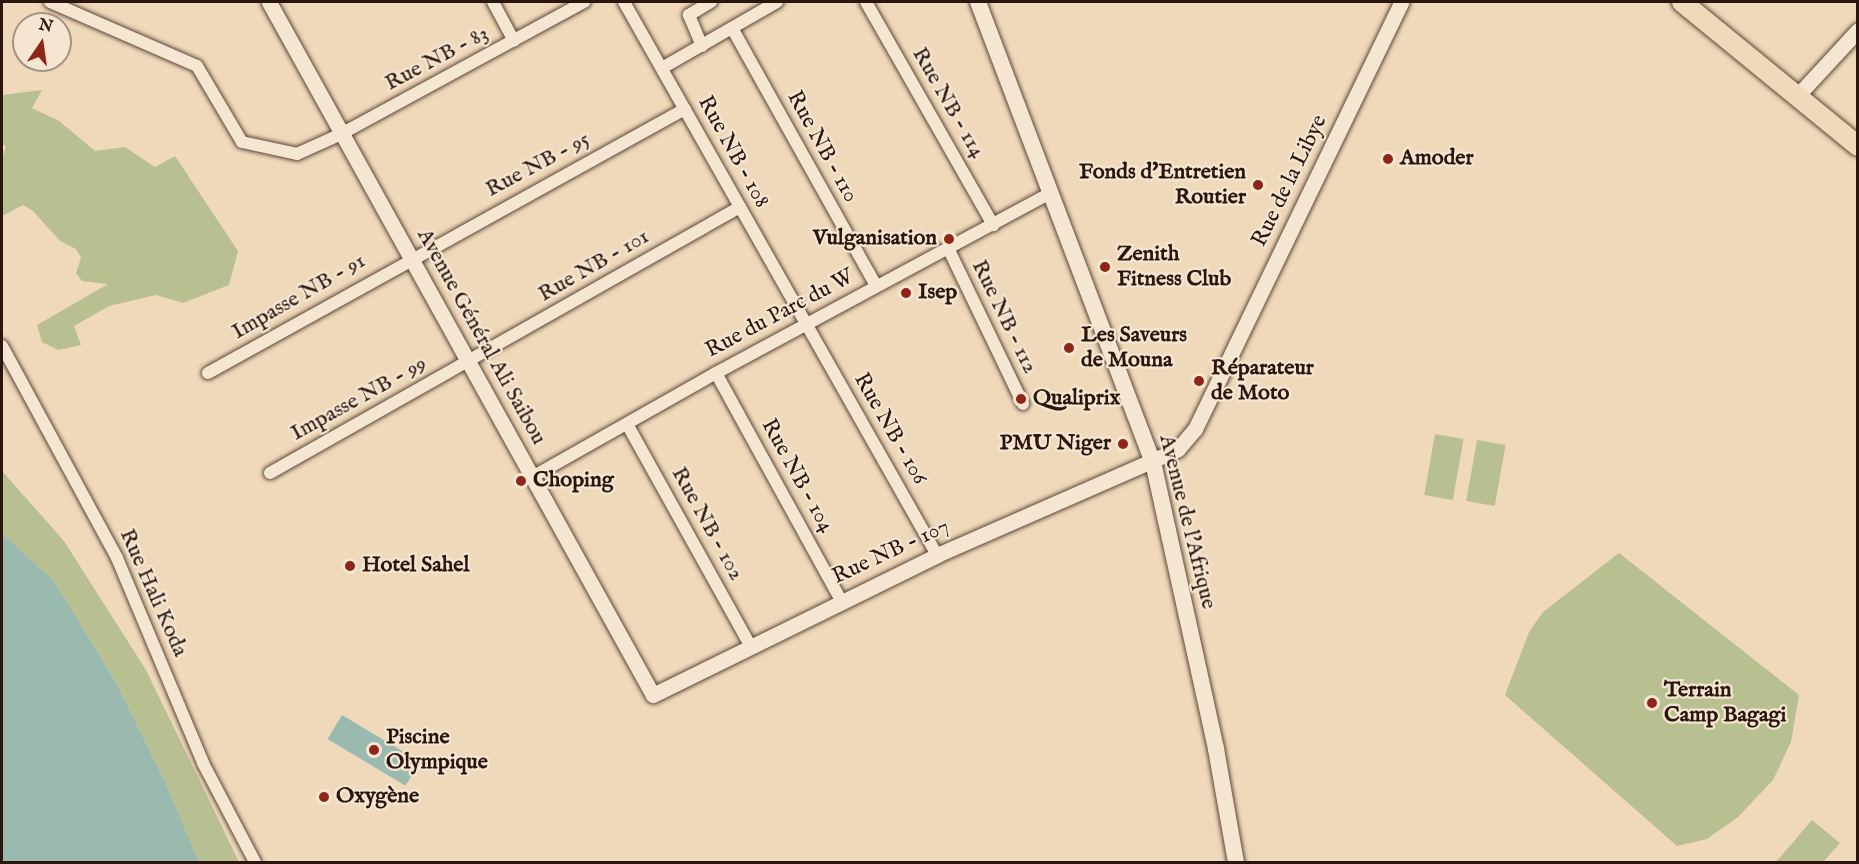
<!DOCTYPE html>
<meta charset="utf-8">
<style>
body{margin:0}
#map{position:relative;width:1859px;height:864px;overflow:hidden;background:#f0d9ba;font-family:"IM FELL English",serif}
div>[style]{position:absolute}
.green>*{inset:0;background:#b8bf90;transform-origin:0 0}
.water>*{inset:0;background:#9abab0;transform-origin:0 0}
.roads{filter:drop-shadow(0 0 2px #5c4739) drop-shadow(0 0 2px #5c4739)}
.minor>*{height:12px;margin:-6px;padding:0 6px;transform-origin:6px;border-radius:6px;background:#f5e6d2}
.tertiary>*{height:15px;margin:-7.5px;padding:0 7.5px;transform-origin:7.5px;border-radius:7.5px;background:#f5e6d2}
.secondary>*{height:16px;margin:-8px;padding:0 8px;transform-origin:8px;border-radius:8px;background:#f5e6d2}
.primary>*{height:20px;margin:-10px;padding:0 10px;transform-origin:10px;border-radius:10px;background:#f0d9ba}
.dots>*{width:16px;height:16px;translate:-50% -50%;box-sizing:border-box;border:3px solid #f5e6d2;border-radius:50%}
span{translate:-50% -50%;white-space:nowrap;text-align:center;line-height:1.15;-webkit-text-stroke:4.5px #f5e6d2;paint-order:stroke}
.street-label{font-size:22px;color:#2b160e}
.poi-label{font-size:22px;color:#2b160e;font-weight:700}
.left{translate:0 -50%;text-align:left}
.right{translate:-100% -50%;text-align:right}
.frame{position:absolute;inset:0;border:3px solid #2b160e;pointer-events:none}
.north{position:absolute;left:12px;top:12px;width:60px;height:60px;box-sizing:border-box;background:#f5e6d2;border:2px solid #a49384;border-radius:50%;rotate:13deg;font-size:16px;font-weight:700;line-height:24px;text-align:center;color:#2b160e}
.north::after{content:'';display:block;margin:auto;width:21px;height:27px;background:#8f2418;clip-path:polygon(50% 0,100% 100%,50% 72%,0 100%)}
</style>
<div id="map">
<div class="green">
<i style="clip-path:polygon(42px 90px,32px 108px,59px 121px,95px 151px,125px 147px,155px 167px,175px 156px,238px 251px,229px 285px,183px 303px,156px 295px,109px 306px,74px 326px,81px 345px,58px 350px,42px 342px,37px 325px,108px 284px,82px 281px,76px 273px,81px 258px,76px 249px,60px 241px,33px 211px,23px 205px,2px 216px,2px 158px,6px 146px,2px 144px,2px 95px)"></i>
<i style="left:1435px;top:434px;width:29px;height:62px;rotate:10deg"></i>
<i style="left:1477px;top:440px;width:29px;height:62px;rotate:10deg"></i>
<i style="clip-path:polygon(2px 471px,64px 541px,146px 670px,239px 862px,199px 862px,168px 788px,116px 682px,54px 581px,2px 533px)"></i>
<i style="clip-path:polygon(1619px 553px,1799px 695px,1791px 742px,1773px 780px,1738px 817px,1707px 839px,1677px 846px,1505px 695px,1529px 632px,1543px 612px)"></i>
<i style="clip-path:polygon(1812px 820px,1840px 843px,1823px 862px,1776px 862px)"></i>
</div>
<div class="water">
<i style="clip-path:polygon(2px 533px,54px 581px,116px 682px,168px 788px,199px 862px,2px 862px)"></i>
<i style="left:342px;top:715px;width:91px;height:28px;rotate:31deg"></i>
</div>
<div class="roads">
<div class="minor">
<i style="left:50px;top:2px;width:160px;rotate:23.5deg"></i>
<i style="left:197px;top:66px;width:88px;rotate:59.4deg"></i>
<i style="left:242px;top:142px;width:56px;rotate:12.3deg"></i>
<i style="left:297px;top:154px;width:48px;rotate:-24.4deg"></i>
<i style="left:341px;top:134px;width:277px;rotate:-28.5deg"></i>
<i style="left:493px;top:2px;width:44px;rotate:61.7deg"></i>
<i style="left:624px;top:2px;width:635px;rotate:60.49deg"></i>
<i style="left:866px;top:2px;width:257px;rotate:60.3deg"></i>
<i style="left:732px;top:28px;width:295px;rotate:60.8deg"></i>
<i style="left:702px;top:46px;width:34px;rotate:-113deg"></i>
<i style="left:689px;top:15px;width:26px;rotate:-31deg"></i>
<i style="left:662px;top:68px;width:133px;rotate:-29.9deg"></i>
<i style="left:948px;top:248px;width:173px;rotate:64.3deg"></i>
<i style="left:2px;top:346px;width:241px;rotate:61.5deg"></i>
<i style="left:117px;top:558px;width:222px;rotate:67.2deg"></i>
<i style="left:203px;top:763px;width:112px;rotate:62.3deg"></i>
<i style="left:208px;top:373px;width:545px;rotate:-28.96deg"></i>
<i style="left:716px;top:373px;width:259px;rotate:61.2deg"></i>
<i style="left:627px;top:424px;width:253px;rotate:60.9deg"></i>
<i style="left:270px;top:473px;width:540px;rotate:-29.51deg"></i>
<i style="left:534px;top:476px;width:209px;rotate:-29.5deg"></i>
<i style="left:716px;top:373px;width:378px;rotate:-28.3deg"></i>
</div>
<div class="tertiary">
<i style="left:269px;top:2px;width:792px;rotate:61.01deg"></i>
<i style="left:653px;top:695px;width:317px;rotate:-26.2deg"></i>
<i style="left:937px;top:555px;width:263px;rotate:-23.7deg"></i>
<i style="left:1178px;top:449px;width:26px;rotate:-50deg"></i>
<i style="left:1195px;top:429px;width:474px;rotate:-64.2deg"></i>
<i style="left:1798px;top:95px;width:88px;rotate:-47.3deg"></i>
</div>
<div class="secondary">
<i style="left:978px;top:2px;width:492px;rotate:69.2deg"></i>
<i style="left:1153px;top:462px;width:294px;rotate:77.6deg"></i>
<i style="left:1216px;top:749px;width:115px;rotate:80deg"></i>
</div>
<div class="primary">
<i style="left:1682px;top:2px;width:227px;rotate:39.3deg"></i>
</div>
</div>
<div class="dots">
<i style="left:1388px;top:159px;background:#8f2418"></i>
<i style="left:1258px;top:185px;background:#8f2418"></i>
<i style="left:949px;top:239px;background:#8f2418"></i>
<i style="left:1105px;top:267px;background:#8f2418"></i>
<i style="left:906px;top:293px;background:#8f2418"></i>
<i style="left:1069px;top:348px;background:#8f2418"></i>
<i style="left:1199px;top:381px;background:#8f2418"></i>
<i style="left:1021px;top:399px;background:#8f2418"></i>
<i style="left:1123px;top:444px;background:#8f2418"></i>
<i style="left:521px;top:481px;background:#8f2418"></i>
<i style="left:350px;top:566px;background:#8f2418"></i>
<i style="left:1652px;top:703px;background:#8f2418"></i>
<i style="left:374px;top:750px;background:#8f2418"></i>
<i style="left:324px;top:797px;background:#8f2418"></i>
</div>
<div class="street-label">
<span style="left:437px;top:59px;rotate:-28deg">Rue NB - 83</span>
<span style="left:948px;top:103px;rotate:60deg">Rue NB - 114</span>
<span style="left:822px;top:147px;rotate:61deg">Rue NB - 110</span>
<span style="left:733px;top:152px;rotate:61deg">Rue NB - 108</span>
<span style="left:538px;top:165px;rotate:-28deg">Rue NB - 95</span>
<span style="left:1290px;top:181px;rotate:-64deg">Rue de la Libye</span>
<span style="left:594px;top:266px;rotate:-30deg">Rue NB - 101</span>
<span style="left:299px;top:297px;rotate:-30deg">Impasse NB - 91</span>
<span style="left:780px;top:314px;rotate:-28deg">Rue du Parc du W</span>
<span style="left:1004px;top:317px;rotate:64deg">Rue NB - 112</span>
<span style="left:481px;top:337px;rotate:61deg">Avenue Général Ali Saibou</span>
<span style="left:359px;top:399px;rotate:-29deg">Impasse NB - 99</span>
<span style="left:890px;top:429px;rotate:60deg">Rue NB - 106</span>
<span style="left:797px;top:476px;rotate:61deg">Rue NB - 104</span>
<span style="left:1187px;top:522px;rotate:76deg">Avenue de l'Afrique</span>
<span style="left:707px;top:524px;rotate:61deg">Rue NB - 102</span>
<span style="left:891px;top:552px;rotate:-25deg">Rue NB - 107</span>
<span style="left:153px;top:593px;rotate:66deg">Rue Hali Koda</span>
</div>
<div class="poi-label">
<span class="left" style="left:1400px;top:159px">Amoder</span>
<span class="right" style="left:1246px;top:185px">Fonds d'Entretien<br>Routier</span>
<span class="right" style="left:937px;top:239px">Vulganisation</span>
<span class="left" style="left:1117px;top:267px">Zenith<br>Fitness Club</span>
<span class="left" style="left:918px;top:293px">Isep</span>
<span class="left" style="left:1081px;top:348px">Les Saveurs<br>de Mouna</span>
<span class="left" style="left:1211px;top:381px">Réparateur<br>de Moto</span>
<span class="left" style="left:1033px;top:399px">Qualiprix</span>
<span class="right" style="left:1111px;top:444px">PMU Niger</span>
<span class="left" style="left:533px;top:481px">Choping</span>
<span class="left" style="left:362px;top:566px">Hotel Sahel</span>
<span class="left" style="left:1664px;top:703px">Terrain<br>Camp Bagagi</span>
<span class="left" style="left:386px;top:750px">Piscine<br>Olympique</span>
<span class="left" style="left:336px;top:797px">Oxygène</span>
</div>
<div class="frame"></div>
<div class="north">N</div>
</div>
